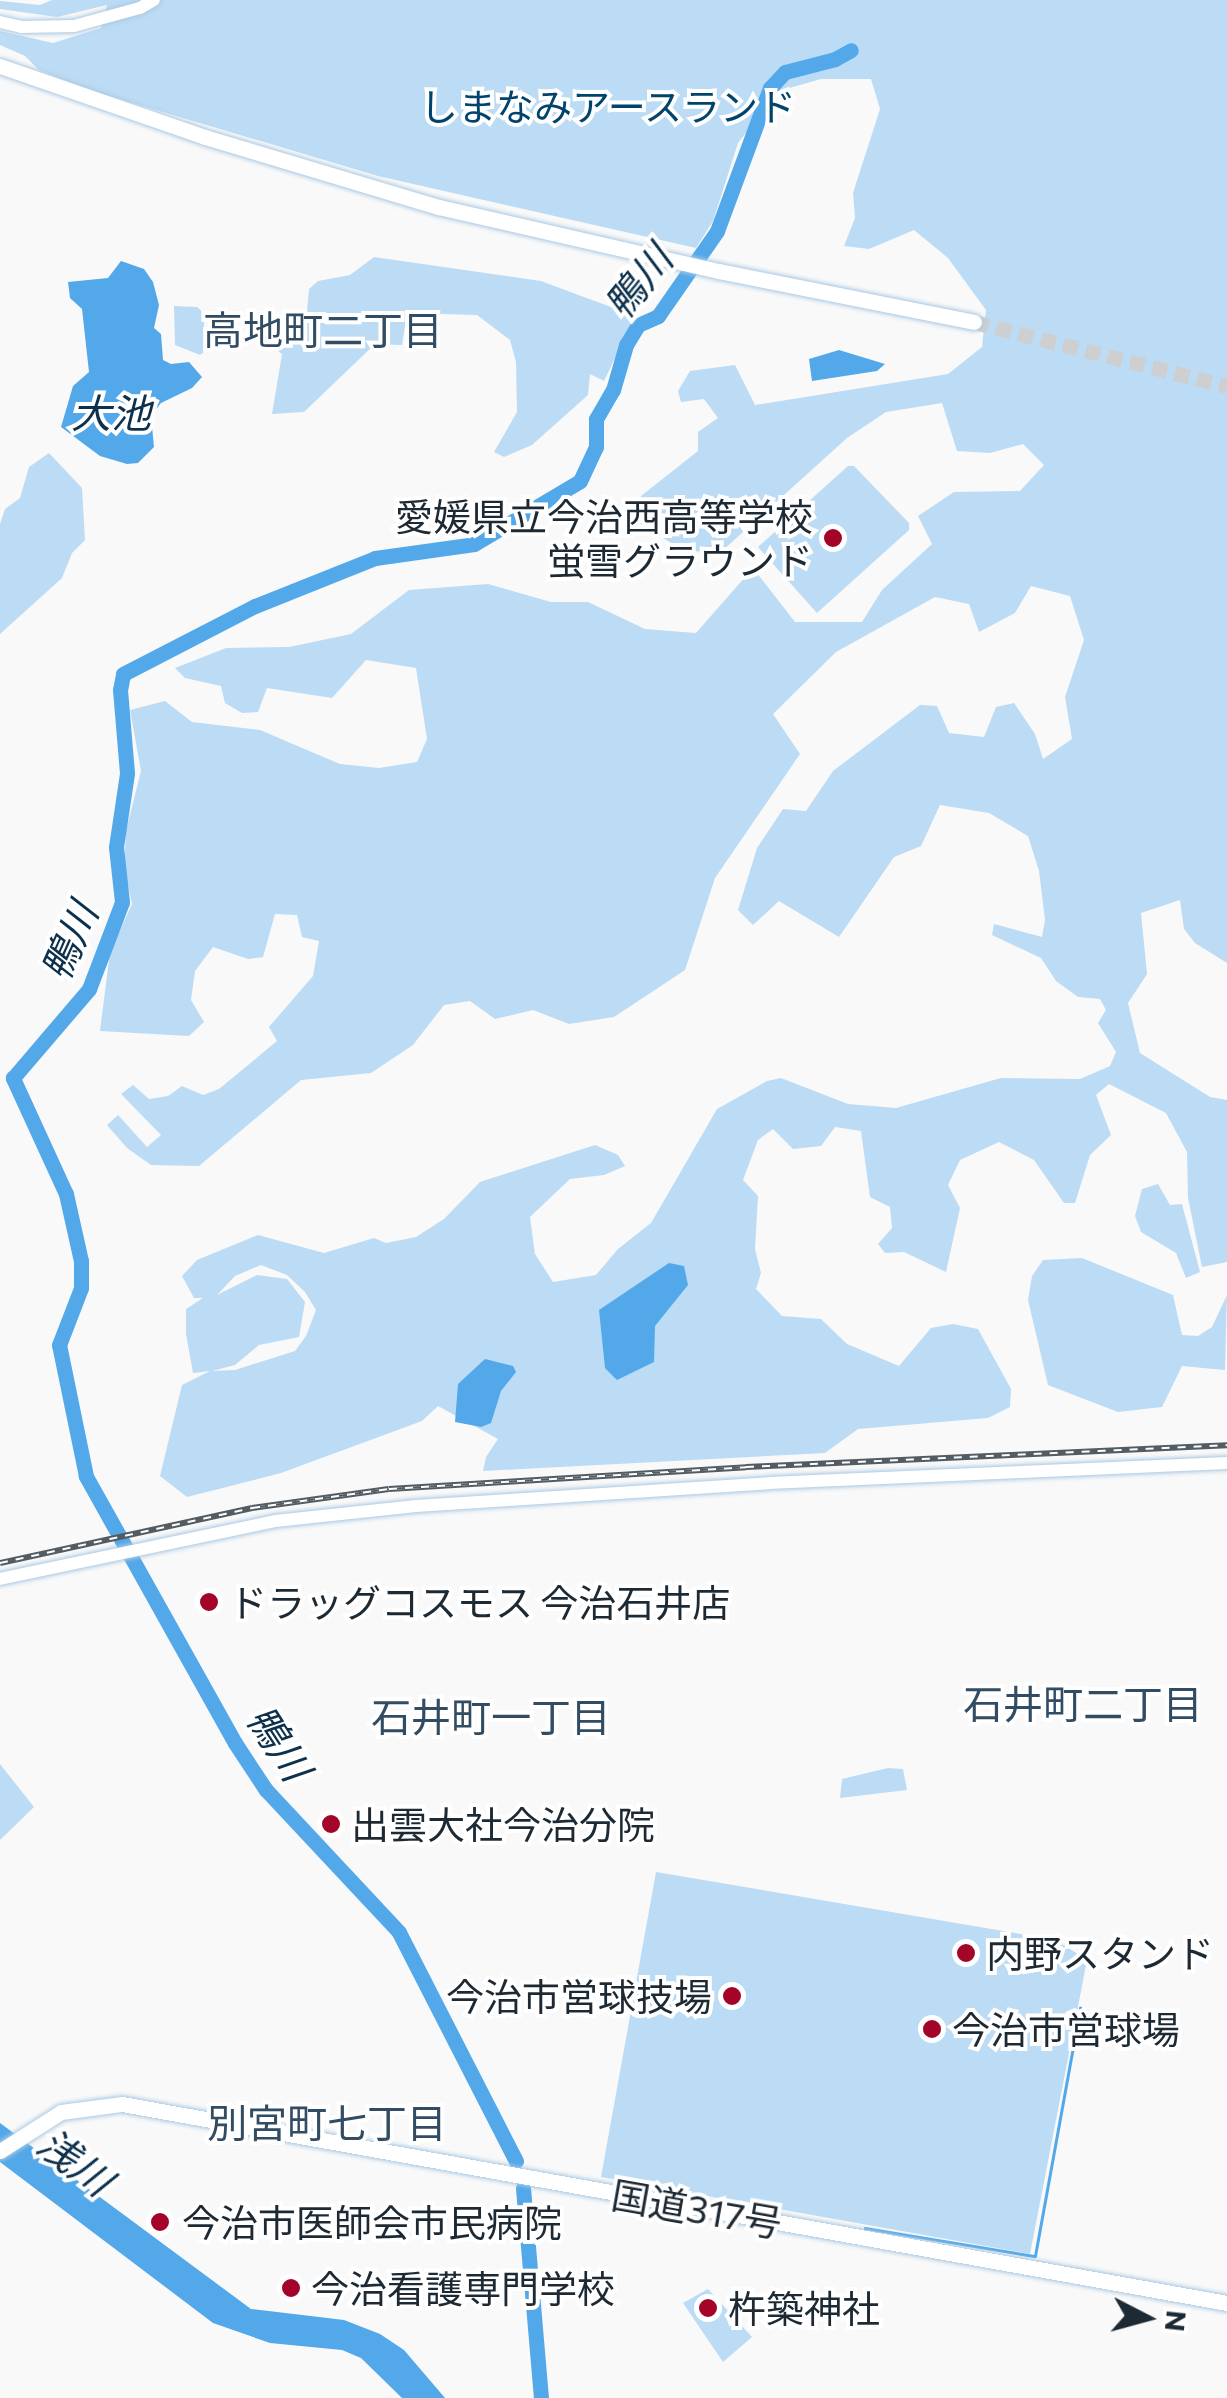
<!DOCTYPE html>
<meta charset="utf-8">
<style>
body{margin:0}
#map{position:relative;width:1227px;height:2398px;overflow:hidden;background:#f9f9f9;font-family:Commissioner,"Noto Sans JP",sans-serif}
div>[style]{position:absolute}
.green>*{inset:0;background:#bcdbf5}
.water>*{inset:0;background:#53a8e9}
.stream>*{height:2.5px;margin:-1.25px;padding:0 1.25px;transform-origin:1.25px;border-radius:1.25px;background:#53a8e9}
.river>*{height:15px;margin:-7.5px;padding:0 7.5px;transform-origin:7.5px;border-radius:7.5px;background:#53a8e9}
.highway-tunnel>*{height:15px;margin-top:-7.5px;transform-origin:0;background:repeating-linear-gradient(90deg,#cdcfd1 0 15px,transparent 0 23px)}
.roads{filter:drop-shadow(0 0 2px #aac9e3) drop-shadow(0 0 2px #aac9e3)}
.secondary>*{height:12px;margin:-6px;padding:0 6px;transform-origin:6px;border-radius:6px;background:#fff}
.highway>*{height:15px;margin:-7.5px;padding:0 7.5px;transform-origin:7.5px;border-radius:7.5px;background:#fff}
.rail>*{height:6px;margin-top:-3px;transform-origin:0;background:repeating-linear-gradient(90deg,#fff 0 8px,#535c63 0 16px);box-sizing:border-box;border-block:2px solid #535c63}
.dots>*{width:28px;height:28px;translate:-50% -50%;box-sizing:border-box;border:5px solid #fff;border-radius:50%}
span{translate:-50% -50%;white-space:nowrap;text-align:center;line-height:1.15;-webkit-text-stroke:8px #fff;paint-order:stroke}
.park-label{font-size:38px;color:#00446e}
.poi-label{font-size:38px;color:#1d2933}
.right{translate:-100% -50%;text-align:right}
.left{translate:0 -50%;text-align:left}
.street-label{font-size:38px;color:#1d2933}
.water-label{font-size:40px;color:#0d314c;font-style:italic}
.neighbourhood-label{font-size:40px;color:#324d63}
.north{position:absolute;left:1097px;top:2268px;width:100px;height:100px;-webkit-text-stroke:8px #fff;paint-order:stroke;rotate:96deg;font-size:28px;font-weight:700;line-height:40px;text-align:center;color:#1d2933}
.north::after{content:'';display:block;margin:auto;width:35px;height:45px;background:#1d2933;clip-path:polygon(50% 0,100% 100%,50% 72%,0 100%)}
</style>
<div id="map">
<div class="green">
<i style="clip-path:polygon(evenodd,52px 0,1227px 0,1227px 963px,1195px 943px,1184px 929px,1180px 900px,1141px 913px,1147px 974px,1128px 1003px,1140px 1053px,1210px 1097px,1227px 1100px,1227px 1262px,1202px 1267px,1188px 1198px,1187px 1152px,1166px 1113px,1109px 1084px,1096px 1095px,1111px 1135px,1090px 1155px,1075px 1203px,1064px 1203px,1034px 1160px,999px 1142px,960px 1160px,948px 1185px,960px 1208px,946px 1272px,904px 1252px,885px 1253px,878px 1244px,892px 1228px,890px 1207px,870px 1197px,861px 1131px,835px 1127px,821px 1146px,793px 1149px,773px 1129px,758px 1140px,743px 1180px,758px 1196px,755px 1249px,761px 1273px,756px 1289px,782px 1316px,821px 1319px,847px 1344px,899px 1366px,931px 1328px,953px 1324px,978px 1329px,1011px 1389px,1010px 1407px,988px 1418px,858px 1429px,825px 1453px,483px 1471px,486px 1457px,498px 1439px,438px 1406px,422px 1421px,281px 1473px,187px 1497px,160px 1476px,182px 1385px,210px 1371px,193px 1373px,186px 1334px,186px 1309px,203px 1298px,194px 1298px,182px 1276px,197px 1260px,258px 1235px,324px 1253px,374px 1238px,386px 1243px,416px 1237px,444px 1219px,480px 1182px,595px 1145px,618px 1155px,625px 1166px,604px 1175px,570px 1179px,530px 1217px,535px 1254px,553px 1282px,596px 1275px,618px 1249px,651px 1223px,717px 1109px,767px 1081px,781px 1078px,848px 1104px,896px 1108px,1001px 1078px,1080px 1079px,1110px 1066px,1116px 1052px,1098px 1023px,1106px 1010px,1100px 999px,1078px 997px,1056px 981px,1041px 958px,992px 935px,994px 924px,1042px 937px,1045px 920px,1039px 871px,1028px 836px,989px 813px,940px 805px,921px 846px,894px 857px,839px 937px,779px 901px,753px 925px,738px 910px,757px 848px,783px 809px,806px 811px,833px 771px,920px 705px,937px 706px,949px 733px,984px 737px,996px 707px,1014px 703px,1035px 734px,1043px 759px,1072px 739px,1065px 697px,1084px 640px,1070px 596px,1031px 586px,1015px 613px,979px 632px,969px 604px,935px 597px,836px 652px,773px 714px,800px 754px,715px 878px,685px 970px,614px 1017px,569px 1024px,533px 1010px,495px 1019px,470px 1001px,444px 1005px,413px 1045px,371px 1073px,301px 1080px,199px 1166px,151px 1165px,127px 1148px,107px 1125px,118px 1115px,147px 1147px,161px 1135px,121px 1094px,133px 1085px,149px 1099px,168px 1096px,182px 1086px,203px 1095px,219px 1089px,277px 1041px,269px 1027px,313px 976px,319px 941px,302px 937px,297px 915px,275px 914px,263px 957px,248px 959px,213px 947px,195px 971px,191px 1000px,204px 1022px,189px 1036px,100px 1031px,110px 952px,132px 904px,124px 868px,126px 831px,141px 771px,130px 710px,165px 701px,192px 722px,260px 730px,340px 764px,379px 768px,417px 762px,427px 739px,416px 668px,366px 660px,332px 698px,267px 688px,258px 712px,242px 713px,225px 703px,221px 686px,185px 678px,175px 668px,226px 648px,289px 647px,351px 634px,409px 590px,488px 584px,551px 602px,588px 602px,645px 629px,696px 633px,753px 568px,795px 622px,862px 622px,882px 590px,932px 544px,918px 516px,954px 492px,1020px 491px,1044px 465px,1023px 444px,990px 453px,957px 451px,942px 403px,886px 412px,847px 438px,721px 552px,684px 551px,639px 523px,641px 496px,698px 451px,698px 432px,718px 418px,704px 399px,681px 402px,678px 391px,690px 371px,735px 365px,755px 405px,948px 374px,982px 347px,986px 310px,948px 258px,914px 230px,869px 249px,844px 246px,855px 218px,853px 193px,880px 109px,871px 79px,821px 79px,779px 91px,738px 143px,713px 221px,696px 248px,378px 176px,89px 90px,39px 70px,25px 56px,0 45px,0 31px,53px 43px,101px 28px,107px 5px,57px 17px,0 9px,0 1px,40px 5px,52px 0,261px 1265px,287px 1275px,305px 1292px,316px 1310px,306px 1336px,295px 1351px,235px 1370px,212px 1371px,235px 1365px,259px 1345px,299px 1337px,305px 1302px,287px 1279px,257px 1275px,217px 1295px,235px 1276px,261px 1265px)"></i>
<i style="clip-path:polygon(374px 257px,541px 281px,635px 316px,604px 381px,590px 374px,588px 395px,532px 445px,504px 457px,494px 452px,517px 412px,516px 362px,510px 340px,477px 315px,442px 314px,405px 326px,402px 345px,375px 344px,304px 412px,272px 414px,282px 354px,260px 338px,261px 315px,291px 321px,307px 310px,309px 289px,318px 281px,350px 275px)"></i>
<i style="clip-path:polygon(174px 306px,197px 307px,204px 313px,204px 328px,213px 345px,200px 355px,175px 345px)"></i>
<i style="clip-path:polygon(49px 453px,82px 488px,85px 540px,72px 553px,62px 578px,0 634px,0 524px,5px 509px,20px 498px,29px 467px)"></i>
<i style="clip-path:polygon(848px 466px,854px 466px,909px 523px,909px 530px,817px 613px,758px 547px)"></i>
<i style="clip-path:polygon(1158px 1184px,1170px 1205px,1182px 1204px,1200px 1272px,1186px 1278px,1176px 1253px,1141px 1232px,1135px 1216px,1142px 1189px)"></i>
<i style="clip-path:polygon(1082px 1258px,1173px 1295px,1182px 1335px,1198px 1336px,1212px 1327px,1227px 1295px,1225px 1370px,1182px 1366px,1162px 1407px,1118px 1412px,1048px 1385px,1028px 1300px,1032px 1276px,1043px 1260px)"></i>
<i style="clip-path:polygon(0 1764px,34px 1807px,0 1840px)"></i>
<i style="clip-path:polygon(888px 1768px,903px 1769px,907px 1790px,840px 1798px,842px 1779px)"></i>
<i style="clip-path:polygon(656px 1872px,1056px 1940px,1087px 1960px,1030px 2254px,601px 2177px)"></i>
<i style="clip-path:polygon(708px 2289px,752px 2337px,723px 2362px,683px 2303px)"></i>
</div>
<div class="water">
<i style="clip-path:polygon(121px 261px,144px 269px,153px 282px,159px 305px,154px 328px,161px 334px,163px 360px,171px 364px,189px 362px,202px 377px,192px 388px,161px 403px,151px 416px,154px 447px,138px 463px,127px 464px,100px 456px,61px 427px,73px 386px,89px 372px,82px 309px,70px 298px,68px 282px,108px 278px)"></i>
<i style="clip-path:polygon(839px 350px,885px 364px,877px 371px,812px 381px,809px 359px)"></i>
<i style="clip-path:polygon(669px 1263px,684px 1266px,688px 1285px,655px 1326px,654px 1362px,617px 1380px,605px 1368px,599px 1310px)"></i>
<i style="clip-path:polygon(485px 1359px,513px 1366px,516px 1372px,501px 1391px,491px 1423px,481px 1427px,455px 1422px,458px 1384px)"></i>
<i style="clip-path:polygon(0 2123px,251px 2309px,344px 2320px,380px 2334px,404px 2350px,445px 2398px,402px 2398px,361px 2358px,342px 2350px,270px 2343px,213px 2323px,0 2162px)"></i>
</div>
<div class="stream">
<i style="left:865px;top:2228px;width:172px;rotate:9.4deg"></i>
<i style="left:1035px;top:2256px;width:252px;rotate:-79.7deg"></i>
</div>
<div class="river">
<i style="left:516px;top:2161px;width:257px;rotate:-117.1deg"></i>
<i style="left:399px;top:1932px;width:195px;rotate:-133.1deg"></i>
<i style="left:266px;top:1790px;width:56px;rotate:-123.4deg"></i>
<i style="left:235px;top:1743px;width:306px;rotate:-119.2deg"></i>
<i style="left:86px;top:1476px;width:134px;rotate:-101.6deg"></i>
<i style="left:59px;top:1345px;width:61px;rotate:-68.9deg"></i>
<i style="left:81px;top:1288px;width:27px;rotate:-90deg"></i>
<i style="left:81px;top:1261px;width:69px;rotate:-102.6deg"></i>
<i style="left:66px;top:1194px;width:128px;rotate:-114.6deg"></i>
<i style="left:13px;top:1078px;width:117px;rotate:-49.5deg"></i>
<i style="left:89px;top:989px;width:93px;rotate:-69.2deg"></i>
<i style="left:122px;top:902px;width:55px;rotate:-96.2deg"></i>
<i style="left:116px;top:847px;width:75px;rotate:-81.5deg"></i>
<i style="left:127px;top:773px;width:83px;rotate:-94.8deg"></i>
<i style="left:120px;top:690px;width:16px;rotate:-79deg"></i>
<i style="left:123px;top:674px;width:148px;rotate:-27.3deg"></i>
<i style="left:255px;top:606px;width:129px;rotate:-21.8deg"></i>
<i style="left:375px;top:558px;width:100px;rotate:-8deg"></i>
<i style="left:474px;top:544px;width:123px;rotate:-30.7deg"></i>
<i style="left:580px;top:481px;width:38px;rotate:-65deg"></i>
<i style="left:596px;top:447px;width:28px;rotate:-90deg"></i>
<i style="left:596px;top:419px;width:34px;rotate:-60deg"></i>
<i style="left:613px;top:390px;width:47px;rotate:-73.9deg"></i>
<i style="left:626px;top:345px;width:23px;rotate:-59deg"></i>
<i style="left:638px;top:325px;width:22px;rotate:-24deg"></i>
<i style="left:658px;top:316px;width:103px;rotate:-55.2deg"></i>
<i style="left:717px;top:231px;width:153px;rotate:-69.7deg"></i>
<i style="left:770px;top:88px;width:22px;rotate:-47deg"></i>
<i style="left:785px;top:72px;width:52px;rotate:-14.6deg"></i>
<i style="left:835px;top:59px;width:18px;rotate:-29deg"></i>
<i style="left:523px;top:2188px;width:211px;rotate:85.1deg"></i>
</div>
<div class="highway-tunnel">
<i style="left:974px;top:322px;width:261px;rotate:14.2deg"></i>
</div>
<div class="roads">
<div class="secondary">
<i style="left:0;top:22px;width:22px;rotate:13deg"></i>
<i style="left:21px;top:27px;width:53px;rotate:-1.1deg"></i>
<i style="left:74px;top:26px;width:68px;rotate:-15.3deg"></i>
<i style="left:140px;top:8px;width:16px;rotate:-30deg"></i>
<i style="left:0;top:1579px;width:281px;rotate:-11.9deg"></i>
<i style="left:275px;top:1521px;width:142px;rotate:-6.1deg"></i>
<i style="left:416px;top:1506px;width:354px;rotate:-3.7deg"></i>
<i style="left:769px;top:1483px;width:458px;rotate:-2.5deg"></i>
</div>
<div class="highway">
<i style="left:0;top:66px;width:217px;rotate:19.1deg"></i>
<i style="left:205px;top:137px;width:244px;rotate:16.7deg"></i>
<i style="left:439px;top:207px;width:287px;rotate:12.9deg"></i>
<i style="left:719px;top:271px;width:260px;rotate:11.3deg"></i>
<i style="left:0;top:2151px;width:72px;rotate:-32.6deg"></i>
<i style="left:61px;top:2112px;width:62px;rotate:-7.5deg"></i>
<i style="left:122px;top:2104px;width:1123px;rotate:10.21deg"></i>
</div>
</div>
<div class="rail">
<i style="left:0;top:1563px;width:258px;rotate:-12.3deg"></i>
<i style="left:252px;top:1508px;width:138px;rotate:-7.9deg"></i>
<i style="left:389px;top:1489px;width:358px;rotate:-3.5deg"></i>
<i style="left:746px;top:1467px;width:482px;rotate:-2.6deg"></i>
</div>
<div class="dots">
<i style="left:833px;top:538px;background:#a30427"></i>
<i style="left:209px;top:1602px;background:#a30427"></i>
<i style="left:331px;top:1824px;background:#a30427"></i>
<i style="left:966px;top:1953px;background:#a30427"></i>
<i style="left:732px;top:1996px;background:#a30427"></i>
<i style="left:932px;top:2029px;background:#a30427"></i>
<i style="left:160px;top:2222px;background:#a30427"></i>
<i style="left:291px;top:2288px;background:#a30427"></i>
<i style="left:708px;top:2308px;background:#a30427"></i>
</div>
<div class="park-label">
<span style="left:608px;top:106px">しまなみアースランド</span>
</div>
<div class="poi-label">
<span class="right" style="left:813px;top:538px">愛媛県立今治西高等学校<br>蛍雪グラウンド</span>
<span class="left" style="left:229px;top:1602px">ドラッグコスモス 今治石井店</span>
<span class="left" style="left:351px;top:1824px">出雲大社今治分院</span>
<span class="left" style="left:986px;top:1953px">内野スタンド</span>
<span class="right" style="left:712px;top:1996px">今治市営球技場</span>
<span class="left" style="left:952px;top:2029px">今治市営球場</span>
<span class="left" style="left:182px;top:2222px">今治市医師会市民病院</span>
<span class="left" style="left:311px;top:2288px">今治看護専門学校</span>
<span class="left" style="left:728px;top:2308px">杵築神社</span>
</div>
<div class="street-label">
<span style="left:697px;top:2208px;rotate:10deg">国道317号</span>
</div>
<div class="water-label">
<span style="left:637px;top:281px;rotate:-51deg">鴨川</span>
<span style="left:111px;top:412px">大池</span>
<span style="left:68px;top:941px;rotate:-66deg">鴨川</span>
<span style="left:280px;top:1742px;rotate:57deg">鴨川</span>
<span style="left:76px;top:2161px;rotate:37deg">浅川</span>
</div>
<div class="neighbourhood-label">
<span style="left:323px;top:329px">高地町二丁目</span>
<span style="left:1083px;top:1703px">石井町二丁目</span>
<span style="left:491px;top:1716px">石井町一丁目</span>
<span style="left:327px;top:2122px">別宮町七丁目</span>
</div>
<div class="north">N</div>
</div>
